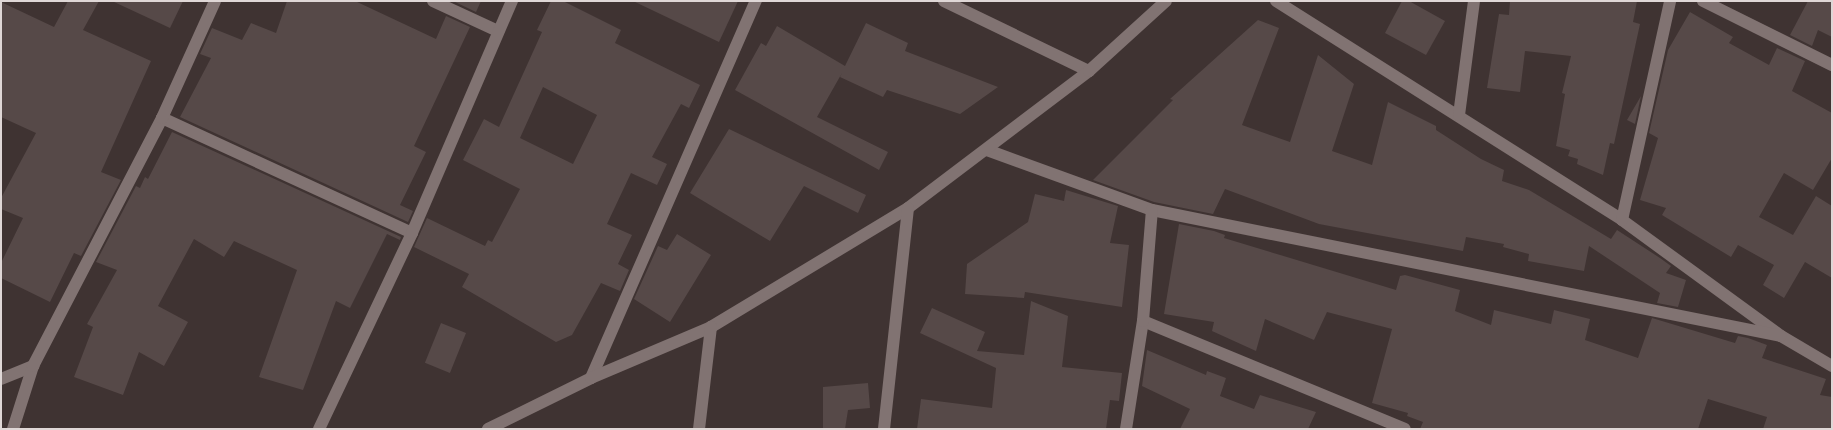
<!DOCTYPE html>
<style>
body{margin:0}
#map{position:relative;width:1833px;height:430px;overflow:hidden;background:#3f3332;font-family:Spectral,serif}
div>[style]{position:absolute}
.building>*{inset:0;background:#564948;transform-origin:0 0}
.minor>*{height:12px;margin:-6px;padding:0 6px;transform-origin:6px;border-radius:6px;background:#817372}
span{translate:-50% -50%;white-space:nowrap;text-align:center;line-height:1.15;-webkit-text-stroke:5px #211c1c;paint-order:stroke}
.frame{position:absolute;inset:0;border:2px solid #dfd7d6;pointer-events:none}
</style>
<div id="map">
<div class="building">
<i style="clip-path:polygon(68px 1px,99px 1px,83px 30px,151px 61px,101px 172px,121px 180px,81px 256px,74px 253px,50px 302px,1px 278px,1px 263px,23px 218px,1px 209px,1px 198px,36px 133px,1px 117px,1px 2px,54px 27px)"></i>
<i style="clip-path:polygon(112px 1px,183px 1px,170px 28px)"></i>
<i style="clip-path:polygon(287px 1px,355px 1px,436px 39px,446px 16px,470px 27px,414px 146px,426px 152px,400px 205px,413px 211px,408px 222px,180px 117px,211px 58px,200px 54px,212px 28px,242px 40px,251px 23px,276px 33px)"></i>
<i style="clip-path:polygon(453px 1px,481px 1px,476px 12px)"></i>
<i style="clip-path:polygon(evenodd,551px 1px,563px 1px,621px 30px,615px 43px,700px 85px,689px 108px,681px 104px,652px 157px,667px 164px,657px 185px,631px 173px,607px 224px,632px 235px,618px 264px,629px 270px,620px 291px,601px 283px,572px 335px,556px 342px,462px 287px,469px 274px,414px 247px,427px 218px,485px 246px,488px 240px,492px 242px,520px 189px,463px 160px,484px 119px,499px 127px,542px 32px,537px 30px,551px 1px,543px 87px,597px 115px,573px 164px,520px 138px,543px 87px)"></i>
<i style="clip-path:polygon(633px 1px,738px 1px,719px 42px)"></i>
<i style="clip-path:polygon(1402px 1px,1409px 1px,1445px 21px,1426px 55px,1385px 33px)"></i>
<i style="clip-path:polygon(1510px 1px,1637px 1px,1633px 22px,1640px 24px,1614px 144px,1610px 143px,1603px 175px,1577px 164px,1578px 159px,1568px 156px,1570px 150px,1556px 146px,1565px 94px,1562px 93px,1571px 56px,1525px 51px,1520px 92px,1487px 88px,1499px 14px,1509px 15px)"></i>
<i style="clip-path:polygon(1808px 1px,1832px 1px,1832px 37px,1818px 30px,1812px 46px,1790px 35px)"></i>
<i style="clip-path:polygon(1690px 12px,1733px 37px,1729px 43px,1769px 65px,1777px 48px,1805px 61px,1792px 91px,1832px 113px,1832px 158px,1813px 190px,1784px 173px,1759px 217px,1793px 235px,1816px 196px,1832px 206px,1832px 278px,1805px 262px,1784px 298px,1763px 285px,1774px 265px,1738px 245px,1731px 257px,1662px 215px,1666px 208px,1640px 200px,1658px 138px,1649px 133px,1668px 50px)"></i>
<i style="clip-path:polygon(1258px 20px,1279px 28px,1242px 125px,1290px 142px,1318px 55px,1354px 84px,1332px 151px,1372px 165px,1388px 102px,1436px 126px,1436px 130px,1481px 159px,1504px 170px,1502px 181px,1529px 190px,1611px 239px,1617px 230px,1660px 258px,1671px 266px,1666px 273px,1686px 280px,1678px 307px,1657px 303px,1660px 293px,1589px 246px,1584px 271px,1528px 261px,1529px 254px,1503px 247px,1504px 244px,1466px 237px,1463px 251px,1319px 224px,1225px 189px,1213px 214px,1154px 202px,1093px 180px,1173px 100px,1170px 99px)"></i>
<i style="clip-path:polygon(866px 23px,908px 43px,905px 51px,998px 87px,960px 114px,887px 90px,883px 97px,840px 77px,842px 73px,817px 117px,888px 152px,879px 170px,735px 90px,761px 43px,766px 46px,777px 26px,845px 66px)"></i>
<i style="clip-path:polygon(1641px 96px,1635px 124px,1627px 120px)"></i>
<i style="clip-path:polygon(729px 129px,866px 195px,858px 213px,804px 186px,770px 241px,690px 193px)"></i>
<i style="clip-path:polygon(172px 132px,401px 237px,400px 240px,387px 234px,350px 308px,336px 301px,303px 390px,259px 377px,297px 270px,234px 241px,224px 257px,194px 239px,158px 306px,188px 322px,164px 366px,139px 352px,123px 395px,74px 377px,93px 327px,87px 324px,117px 270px,96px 262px,136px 186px,140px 188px,145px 177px,148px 179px)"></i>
<i style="clip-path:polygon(1066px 190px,1118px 206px,1110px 243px,1129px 245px,1122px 307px,1025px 292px,1024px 298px,965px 294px,967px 264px,1028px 222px,1035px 194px,1064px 201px)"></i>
<i style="clip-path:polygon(1179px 224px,1214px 231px,1225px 235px,1224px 238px,1396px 290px,1400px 276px,1405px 275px,1460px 290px,1455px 311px,1491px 325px,1494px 310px,1551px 324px,1554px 310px,1590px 319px,1585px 340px,1638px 358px,1652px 318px,1735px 343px,1738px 336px,1748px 338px,1767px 345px,1762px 358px,1826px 379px,1820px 395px,1832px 397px,1832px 429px,1763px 429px,1767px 417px,1708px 399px,1698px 429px,1420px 429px,1423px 422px,1407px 416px,1408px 413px,1372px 403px,1392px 329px,1327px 312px,1314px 340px,1265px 319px,1256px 351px,1212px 331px,1214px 322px,1164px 314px)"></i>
<i style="clip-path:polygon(677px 234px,711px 255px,670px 322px,634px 299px,658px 246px,667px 250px)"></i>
<i style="clip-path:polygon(1031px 301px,1068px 316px,1062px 367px,1122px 373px,1119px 401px,1110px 400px,1106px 429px,917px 429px,921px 399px,992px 408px,996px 368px,920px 333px,932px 308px,985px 332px,977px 351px,1024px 355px)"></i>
<i style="left:441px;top:323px;width:27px;height:43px;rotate:22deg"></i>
<i style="clip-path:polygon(1147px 350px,1206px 375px,1207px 371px,1226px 378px,1220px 396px,1254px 409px,1260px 395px,1316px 412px,1308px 429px,1180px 429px,1190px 409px,1142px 386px)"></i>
<i style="clip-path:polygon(868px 383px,870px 408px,848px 410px,845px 429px,823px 429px,823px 387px)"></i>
</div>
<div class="minor">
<i style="left:433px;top:1px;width:72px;rotate:24.8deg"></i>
<i style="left:944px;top:1px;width:161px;rotate:25.8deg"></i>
<i style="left:1276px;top:1px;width:409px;rotate:32.3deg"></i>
<i style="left:1622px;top:220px;width:197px;rotate:36.1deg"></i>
<i style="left:1781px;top:336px;width:59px;rotate:30.5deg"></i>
<i style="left:1703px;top:1px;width:144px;rotate:26.4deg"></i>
<i style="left:1459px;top:115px;width:115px;rotate:-82.5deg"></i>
<i style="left:162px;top:118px;width:275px;rotate:24.7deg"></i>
<i style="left:987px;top:150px;width:176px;rotate:20deg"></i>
<i style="left:1152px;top:210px;width:641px;rotate:11.33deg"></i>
<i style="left:1622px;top:220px;width:224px;rotate:-77.6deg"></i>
<i style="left:1143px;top:321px;width:283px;rotate:22.4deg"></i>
<i style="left:591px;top:378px;width:412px;rotate:-66.4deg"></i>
<i style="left:1px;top:379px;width:35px;rotate:-22deg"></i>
<i style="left:13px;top:429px;width:66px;rotate:-72.4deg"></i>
<i style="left:33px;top:366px;width:280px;rotate:-62.5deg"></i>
<i style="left:162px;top:118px;width:128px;rotate:-65.6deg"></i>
<i style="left:319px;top:429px;width:217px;rotate:-64.6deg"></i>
<i style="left:412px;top:233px;width:253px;rotate:-66.7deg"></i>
<i style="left:488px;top:429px;width:115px;rotate:-26.3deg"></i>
<i style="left:591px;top:378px;width:130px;rotate:-23deg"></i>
<i style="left:711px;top:327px;width:230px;rotate:-31.1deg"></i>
<i style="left:908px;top:208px;width:227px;rotate:-37.1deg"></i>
<i style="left:1089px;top:71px;width:104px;rotate:-42.3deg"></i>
<i style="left:699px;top:429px;width:103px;rotate:-83.3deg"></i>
<i style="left:884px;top:429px;width:222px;rotate:-83.8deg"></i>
<i style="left:1126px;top:429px;width:109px;rotate:-81.1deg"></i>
<i style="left:1143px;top:321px;width:111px;rotate:-85.4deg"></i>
</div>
<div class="frame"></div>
</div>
